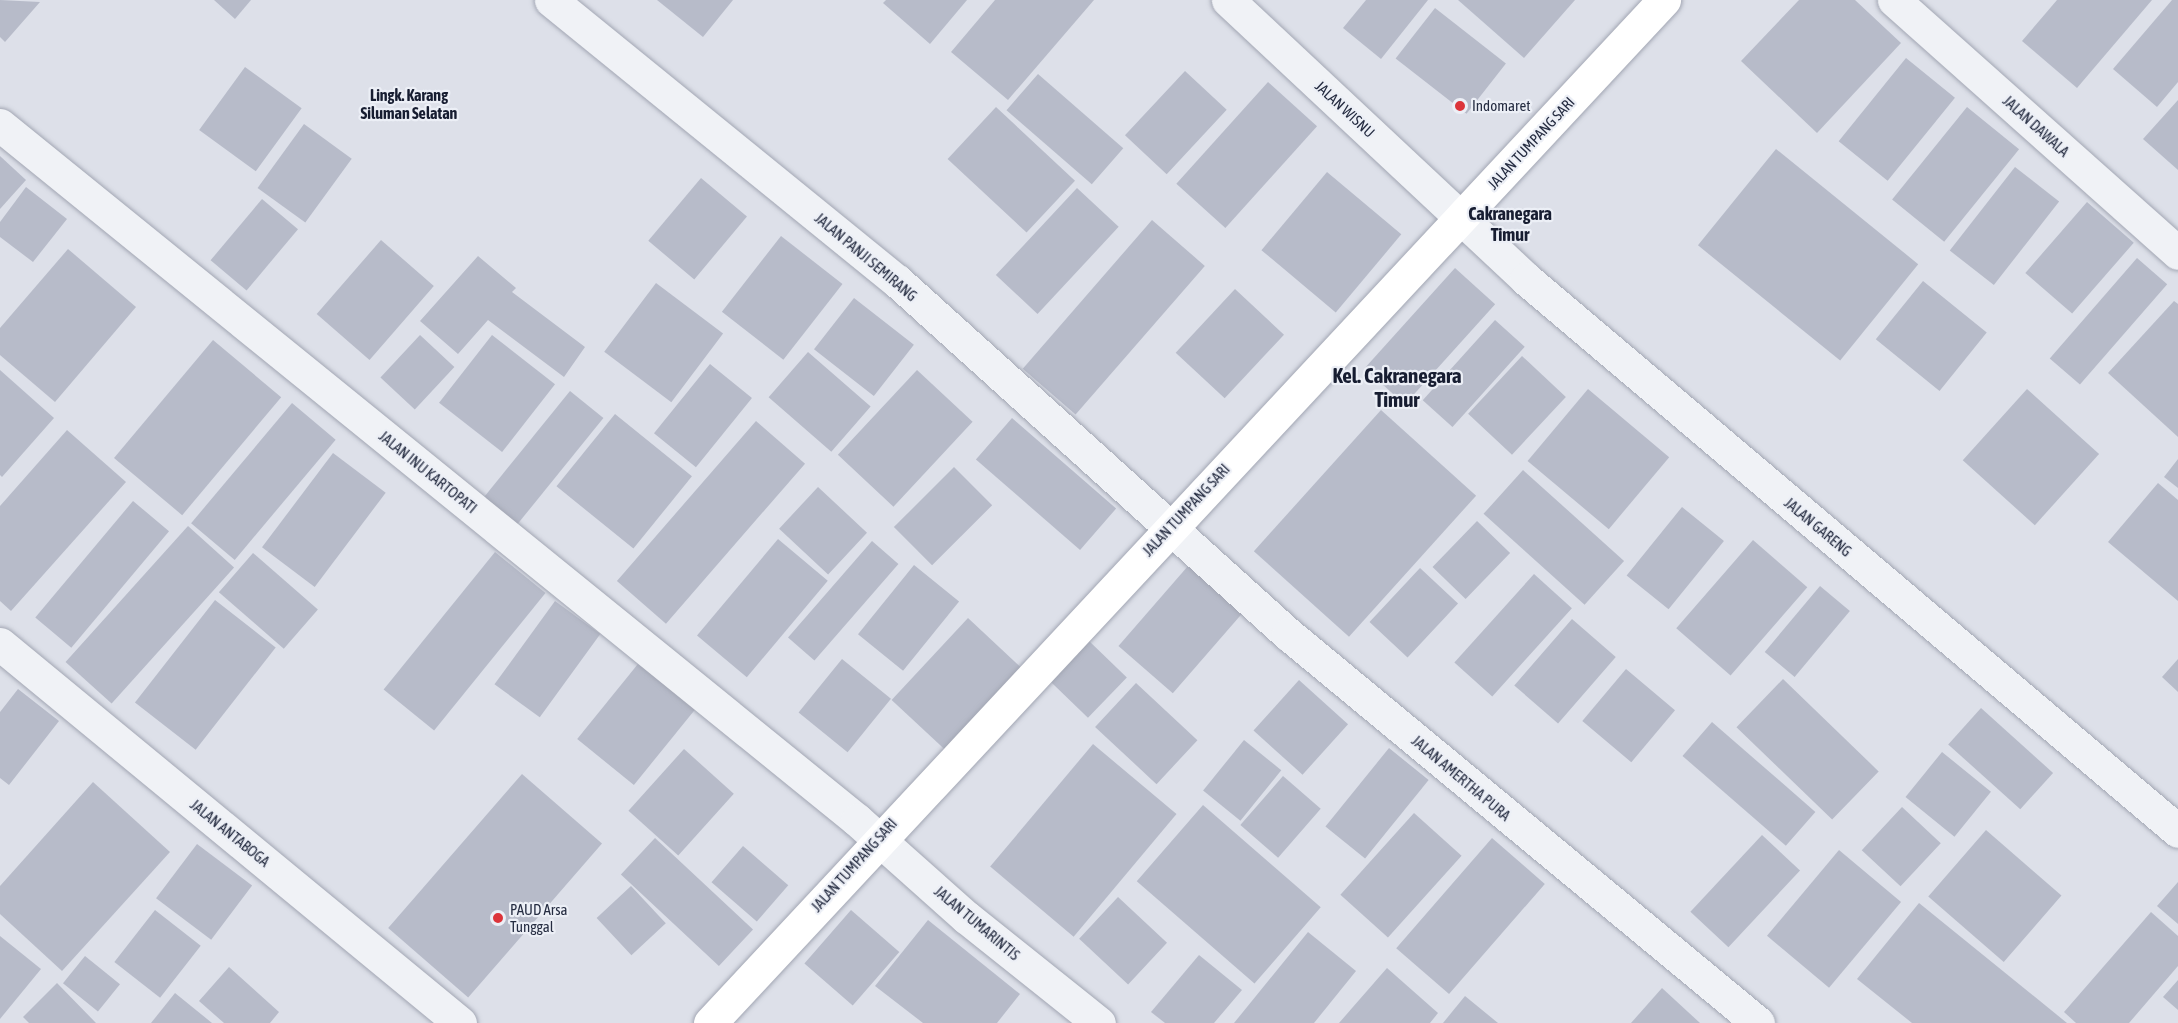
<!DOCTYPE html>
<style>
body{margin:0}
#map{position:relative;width:2178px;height:1023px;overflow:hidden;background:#dde0e9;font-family:"Asap Condensed",sans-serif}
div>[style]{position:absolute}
.building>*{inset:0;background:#b7bbc9;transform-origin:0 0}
.roads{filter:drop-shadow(0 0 2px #a2a6b3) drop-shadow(0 0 2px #a2a6b3)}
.street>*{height:33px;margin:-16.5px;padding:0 16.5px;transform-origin:16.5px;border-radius:16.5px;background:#f0f2f6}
.secondary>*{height:33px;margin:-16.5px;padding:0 16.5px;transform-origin:16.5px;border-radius:16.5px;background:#fff}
.dots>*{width:16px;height:16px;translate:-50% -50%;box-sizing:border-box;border:3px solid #eceff6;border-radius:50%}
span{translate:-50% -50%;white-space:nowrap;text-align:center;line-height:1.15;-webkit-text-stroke:4.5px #eceff6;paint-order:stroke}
.poi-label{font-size:15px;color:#252c41}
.left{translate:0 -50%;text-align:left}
.street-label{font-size:15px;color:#252c41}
.neighbourhood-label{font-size:16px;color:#171d31;font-weight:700}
.quarter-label{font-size:18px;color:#171d31;font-weight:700}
.district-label{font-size:21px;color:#171d31;font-weight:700}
</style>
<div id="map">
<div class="building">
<i style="clip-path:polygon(0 0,40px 2px,5px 42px,0 37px)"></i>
<i style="clip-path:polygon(214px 0,251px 0,235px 19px)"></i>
<i style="clip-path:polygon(657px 0,733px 0,703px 37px)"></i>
<i style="clip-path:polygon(886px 0,967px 0,930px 44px,883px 3px)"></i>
<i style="clip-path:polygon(995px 0,1094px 0,1008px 100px,951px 52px)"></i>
<i style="clip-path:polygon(1366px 0,1428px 0,1381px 59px,1343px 28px)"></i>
<i style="clip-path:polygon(1458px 0,1575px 0,1524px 58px)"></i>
<i style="clip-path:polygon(1799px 0,1855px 0,1901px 43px,1817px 133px,1741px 61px)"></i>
<i style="clip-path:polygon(2057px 0,2152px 0,2077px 88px,2022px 41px)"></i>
<i style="clip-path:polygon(2172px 0,2178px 0,2178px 82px,2157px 107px,2113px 69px)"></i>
<i style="left:1435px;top:8px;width:90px;height:64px;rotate:38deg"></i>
<i style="left:1906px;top:58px;width:63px;height:107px;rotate:39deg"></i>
<i style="left:245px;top:67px;width:70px;height:78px;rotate:36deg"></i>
<i style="left:1185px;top:71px;width:57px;height:88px;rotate:43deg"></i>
<i style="left:1038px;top:74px;width:113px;height:48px;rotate:41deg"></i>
<i style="left:1268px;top:82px;width:66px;height:137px;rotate:42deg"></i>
<i style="clip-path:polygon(2178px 100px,2178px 170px,2143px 139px)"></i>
<i style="left:996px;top:107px;width:108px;height:71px;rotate:43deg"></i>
<i style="left:1967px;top:107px;width:67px;height:119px;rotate:39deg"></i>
<i style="left:304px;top:124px;width:59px;height:79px;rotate:36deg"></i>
<i style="left:1776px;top:149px;width:183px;height:124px;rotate:39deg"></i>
<i style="clip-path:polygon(0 156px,26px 180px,0 209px)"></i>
<i style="left:2015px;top:167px;width:56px;height:106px;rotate:38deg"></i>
<i style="left:1327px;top:172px;width:97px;height:102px;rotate:40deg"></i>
<i style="left:701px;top:178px;width:60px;height:82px;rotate:40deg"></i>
<i style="clip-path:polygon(26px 187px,67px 219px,33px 262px,0 237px,0 222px)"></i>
<i style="left:1077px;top:188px;width:57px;height:119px;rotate:43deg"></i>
<i style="left:262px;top:199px;width:47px;height:80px;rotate:40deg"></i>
<i style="left:2087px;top:202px;width:62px;height:94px;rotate:41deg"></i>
<i style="left:1152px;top:220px;width:70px;height:197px;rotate:41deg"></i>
<i style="left:781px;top:236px;width:78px;height:96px;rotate:38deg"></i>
<i style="left:381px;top:240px;width:70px;height:98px;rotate:41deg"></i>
<i style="clip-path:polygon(68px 249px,136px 307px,55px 402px,0 355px,0 328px)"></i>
<i style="clip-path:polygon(478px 256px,516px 288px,512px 292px,585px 347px,564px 377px,488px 320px,458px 354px,420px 321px)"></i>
<i style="left:2137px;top:258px;width:40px;height:133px;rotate:41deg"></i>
<i style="left:1455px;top:268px;width:54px;height:135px;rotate:42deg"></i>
<i style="left:1923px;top:281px;width:82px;height:75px;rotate:39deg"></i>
<i style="left:656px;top:283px;width:84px;height:86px;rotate:37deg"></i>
<i style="left:1235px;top:289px;width:67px;height:87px;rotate:43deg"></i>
<i style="left:854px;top:298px;width:76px;height:65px;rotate:38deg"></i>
<i style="clip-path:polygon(2174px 301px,2178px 304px,2178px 437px,2108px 373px)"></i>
<i style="left:1495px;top:320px;width:40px;height:108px;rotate:42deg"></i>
<i style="left:420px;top:335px;width:47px;height:58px;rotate:43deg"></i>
<i style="left:492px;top:335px;width:80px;height:86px;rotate:38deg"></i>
<i style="left:213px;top:340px;width:89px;height:154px;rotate:40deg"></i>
<i style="left:808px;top:352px;width:83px;height:60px;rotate:41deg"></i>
<i style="left:1522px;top:356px;width:60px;height:79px;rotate:43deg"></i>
<i style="left:710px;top:364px;width:54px;height:89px;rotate:39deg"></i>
<i style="clip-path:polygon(0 370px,54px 418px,2px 477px,0 475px)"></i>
<i style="left:917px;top:370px;width:76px;height:116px;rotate:43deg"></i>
<i style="left:1588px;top:389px;width:106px;height:94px;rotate:40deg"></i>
<i style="left:2027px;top:389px;width:97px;height:96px;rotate:42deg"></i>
<i style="left:570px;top:391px;width:43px;height:140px;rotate:39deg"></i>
<i style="left:292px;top:403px;width:57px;height:157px;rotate:40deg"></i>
<i style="left:1381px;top:410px;width:128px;height:190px;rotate:42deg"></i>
<i style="left:615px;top:414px;width:99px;height:93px;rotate:39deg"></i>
<i style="left:1012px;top:418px;width:138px;height:55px;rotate:41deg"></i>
<i style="left:756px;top:421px;width:65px;height:212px;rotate:41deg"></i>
<i style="clip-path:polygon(67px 430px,126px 482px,11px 611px,0 601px,0 506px)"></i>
<i style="left:333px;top:453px;width:66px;height:118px;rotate:37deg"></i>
<i style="clip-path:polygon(2178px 459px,2178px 488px,2164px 477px)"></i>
<i style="left:954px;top:467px;width:54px;height:85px;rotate:45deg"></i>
<i style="left:1523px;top:470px;width:136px;height:59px;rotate:42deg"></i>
<i style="clip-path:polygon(2158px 483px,2178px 500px,2178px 601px,2108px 542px)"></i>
<i style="left:818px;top:487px;width:67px;height:57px;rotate:43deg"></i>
<i style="left:133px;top:501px;width:47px;height:152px;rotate:40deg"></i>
<i style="left:1682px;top:507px;width:54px;height:88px;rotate:39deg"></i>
<i style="left:1477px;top:521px;width:46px;height:64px;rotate:44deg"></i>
<i style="left:188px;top:526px;width:62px;height:183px;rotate:42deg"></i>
<i style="left:778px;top:539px;width:65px;height:126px;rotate:40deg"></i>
<i style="left:1753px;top:540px;width:72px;height:117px;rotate:41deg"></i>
<i style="left:872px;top:541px;width:35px;height:128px;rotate:41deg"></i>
<i style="left:495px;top:552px;width:65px;height:177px;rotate:39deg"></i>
<i style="left:253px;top:553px;width:86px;height:52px;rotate:41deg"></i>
<i style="left:914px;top:565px;width:58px;height:89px;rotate:39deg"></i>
<i style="left:1188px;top:566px;width:72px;height:106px;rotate:41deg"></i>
<i style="left:1420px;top:568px;width:52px;height:74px;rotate:43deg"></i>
<i style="left:1534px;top:574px;width:51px;height:119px;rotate:42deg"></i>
<i style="left:1820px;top:586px;width:39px;height:86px;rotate:40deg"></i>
<i style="left:215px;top:600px;width:77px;height:130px;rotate:38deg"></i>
<i style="left:555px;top:601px;width:56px;height:103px;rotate:36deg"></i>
<i style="left:968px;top:618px;width:75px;height:112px;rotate:43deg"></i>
<i style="left:1572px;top:619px;width:58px;height:88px;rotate:41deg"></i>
<i style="left:1088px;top:640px;width:54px;height:56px;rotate:44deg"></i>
<i style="left:642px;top:659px;width:73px;height:103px;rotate:39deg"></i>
<i style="left:842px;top:659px;width:63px;height:69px;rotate:39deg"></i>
<i style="clip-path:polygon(2178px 659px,2178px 692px,2162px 677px)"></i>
<i style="left:1626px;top:669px;width:64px;height:68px;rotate:40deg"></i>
<i style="left:1783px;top:679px;width:133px;height:67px;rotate:44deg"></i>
<i style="left:1299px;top:680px;width:66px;height:68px;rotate:42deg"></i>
<i style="left:1136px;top:683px;width:84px;height:60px;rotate:43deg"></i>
<i style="clip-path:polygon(18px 689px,59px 721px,9px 785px,0 778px,0 712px)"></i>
<i style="left:1981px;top:708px;width:97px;height:49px;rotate:42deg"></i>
<i style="left:1712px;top:722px;width:137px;height:45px;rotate:41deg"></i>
<i style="left:1244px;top:740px;width:48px;height:65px;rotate:39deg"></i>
<i style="left:1093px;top:744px;width:109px;height:160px;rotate:40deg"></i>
<i style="left:1389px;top:748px;width:51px;height:101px;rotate:39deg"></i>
<i style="left:684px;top:749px;width:67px;height:83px;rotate:42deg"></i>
<i style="left:1942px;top:752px;width:63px;height:58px;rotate:39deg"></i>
<i style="left:522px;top:774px;width:106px;height:204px;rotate:41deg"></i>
<i style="left:1283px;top:776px;width:50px;height:65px;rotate:41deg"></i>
<i style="clip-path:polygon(93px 782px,170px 852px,62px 971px,0 914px,0 886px)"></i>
<i style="left:1203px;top:805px;width:156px;height:101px;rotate:41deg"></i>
<i style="left:1902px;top:807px;width:53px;height:59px;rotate:43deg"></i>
<i style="left:1414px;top:813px;width:64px;height:110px;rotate:42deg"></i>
<i style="left:1986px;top:830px;width:100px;height:88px;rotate:41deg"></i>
<i style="left:1762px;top:835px;width:52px;height:105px;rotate:43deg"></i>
<i style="left:655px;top:838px;width:134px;height:50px;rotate:43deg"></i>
<i style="left:1492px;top:838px;width:70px;height:146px;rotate:41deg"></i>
<i style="left:197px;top:844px;width:69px;height:68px;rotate:37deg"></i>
<i style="left:743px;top:846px;width:60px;height:48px;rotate:41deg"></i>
<i style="left:1839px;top:850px;width:81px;height:112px;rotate:40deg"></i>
<i style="clip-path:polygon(2178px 882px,2178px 924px,2157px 906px)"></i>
<i style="left:631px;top:886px;width:51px;height:47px;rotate:47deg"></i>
<i style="left:1118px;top:897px;width:67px;height:57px;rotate:43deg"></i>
<i style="clip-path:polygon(1919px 903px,2067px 1023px,1912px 1023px,1857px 979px)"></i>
<i style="left:155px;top:910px;width:58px;height:66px;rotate:38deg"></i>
<i style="left:851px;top:910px;width:64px;height:71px;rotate:41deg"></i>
<i style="clip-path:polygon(2151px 912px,2178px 936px,2178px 966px,2129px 1023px,2076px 1023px,2064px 1012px)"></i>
<i style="clip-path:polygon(928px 920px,1020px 994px,997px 1023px,923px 1023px,875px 986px)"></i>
<i style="clip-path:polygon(1308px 932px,1356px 971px,1314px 1023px,1234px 1023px)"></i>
<i style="clip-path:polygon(0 936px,41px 969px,0 1019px)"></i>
<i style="clip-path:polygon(1199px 955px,1242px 990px,1214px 1023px,1165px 1023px,1151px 1012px)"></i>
<i style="left:85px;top:956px;width:45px;height:35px;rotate:39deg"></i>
<i style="clip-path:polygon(229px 967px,279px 1012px,270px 1023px,224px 1023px,199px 1001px)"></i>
<i style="clip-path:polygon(1387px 968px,1438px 1013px,1430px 1023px,1339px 1023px)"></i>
<i style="clip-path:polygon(2178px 980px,2178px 1010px,2163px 997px)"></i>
<i style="clip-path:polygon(57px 983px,96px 1023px,29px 1023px,23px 1017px)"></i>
<i style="clip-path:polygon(1662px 988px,1700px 1023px,1631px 1023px)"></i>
<i style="clip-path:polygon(175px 993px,212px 1023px,151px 1023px)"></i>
<i style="clip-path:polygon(1465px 996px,1498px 1023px,1443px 1023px)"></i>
</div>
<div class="roads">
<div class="street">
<i style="left:551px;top:0;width:446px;rotate:39.1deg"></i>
<i style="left:897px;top:281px;width:527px;rotate:42.08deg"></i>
<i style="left:1288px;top:634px;width:610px;rotate:39.61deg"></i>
<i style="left:1228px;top:0;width:408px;rotate:43.1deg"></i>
<i style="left:1526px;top:279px;width:854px;rotate:40.25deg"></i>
<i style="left:1894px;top:0;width:380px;rotate:41.7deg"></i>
<i style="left:0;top:125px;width:1103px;rotate:39.04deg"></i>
<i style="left:857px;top:820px;width:146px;rotate:41.7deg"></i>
<i style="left:966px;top:917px;width:170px;rotate:38.6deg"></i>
<i style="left:0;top:644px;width:596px;rotate:39.49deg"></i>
</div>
<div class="secondary">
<i style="left:710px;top:1023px;width:1399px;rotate:-47deg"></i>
</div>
</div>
<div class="dots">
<i style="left:1460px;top:106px;background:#dc343a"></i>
<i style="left:498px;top:918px;background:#dc343a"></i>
</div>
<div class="poi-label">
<span class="left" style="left:1472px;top:106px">Indomaret</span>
<span class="left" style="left:510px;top:918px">PAUD Arsa<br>Tunggal</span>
</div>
<div class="street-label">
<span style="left:1345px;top:109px;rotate:43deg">JALAN WISNU</span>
<span style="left:2036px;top:126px;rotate:42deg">JALAN DAWALA</span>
<span style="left:1531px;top:143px;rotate:-47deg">JALAN TUMPANG SARI</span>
<span style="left:866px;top:257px;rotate:40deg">JALAN PANJI SEMIRANG</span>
<span style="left:428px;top:472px;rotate:39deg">JALAN INU KARTOPATI</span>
<span style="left:1186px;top:510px;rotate:-47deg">JALAN TUMPANG SARI</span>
<span style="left:1818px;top:527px;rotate:40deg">JALAN GARENG</span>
<span style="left:1461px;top:778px;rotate:40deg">JALAN AMERTHA PURA</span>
<span style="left:230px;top:833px;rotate:39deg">JALAN ANTABOGA</span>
<span style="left:854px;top:865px;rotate:-48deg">JALAN TUMPANG SARI</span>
<span style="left:977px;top:923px;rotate:40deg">JALAN TUMARINTIS</span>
</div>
<div class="neighbourhood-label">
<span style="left:409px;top:104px">Lingk. Karang<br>Siluman Selatan</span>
</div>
<div class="quarter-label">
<span style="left:1510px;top:225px">Cakranegara<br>Timur</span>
</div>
<div class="district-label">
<span style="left:1397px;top:387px">Kel. Cakranegara<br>Timur</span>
</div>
</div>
